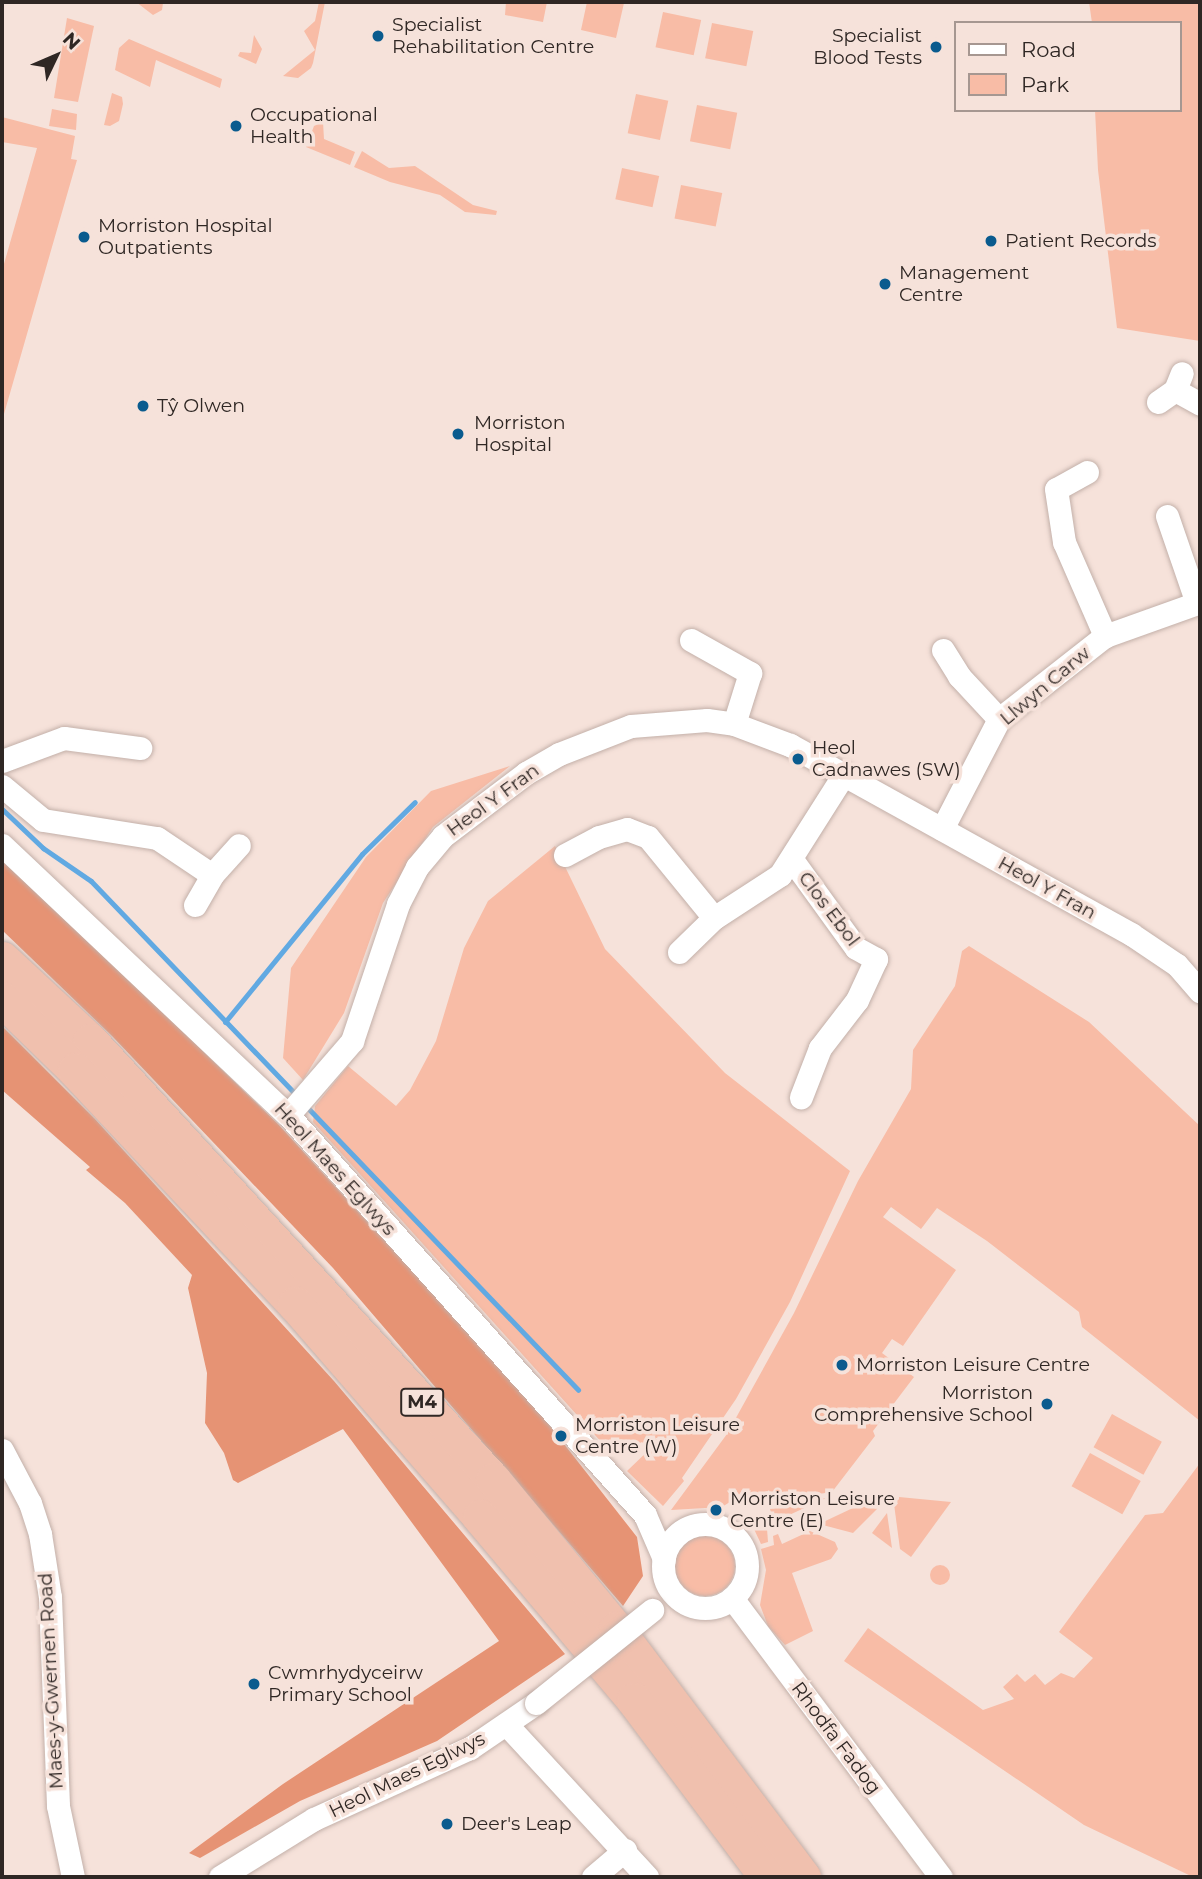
<!DOCTYPE html>
<meta charset="utf-8">
<style>
body{margin:0}
#map{position:relative;width:1202px;height:1879px;overflow:hidden;background:#f6e2da;font-family:Montserrat,sans-serif}
div>[style]{position:absolute}
.green>*{inset:0;background:#f8bca6;transform-origin:0 0}
.round{border-radius:50%}
.forest>*{inset:0;background:#e69374}
.stream>*{height:5px;margin:-2.5px;padding:0 2.5px;transform-origin:2.5px;border-radius:2.5px;background:#61a9e2}
.roads{filter:drop-shadow(0 0 2px #c3b0a9) drop-shadow(0 0 2px #c3b0a9)}
.minor>*{height:23px;margin:-11.5px;padding:0 11.5px;transform-origin:11.5px;border-radius:11.5px;background:#fff}
.minor>.ring{margin:-11.5px;padding:0;box-sizing:content-box;background:none;border:23px solid #fff;border-radius:50%}
.highway>*{height:35px;margin:-17.5px;padding:0 17.5px;transform-origin:17.5px;border-radius:17.5px;background:#f0c0ae}
.bridges{filter:drop-shadow(0 0 2px #c3b0a9) drop-shadow(0 0 2px #c3b0a9)}
.minor-bridge>*{height:23px;margin:-11.5px;padding:0 11.5px;transform-origin:11.5px;border-radius:11.5px;background:#fff}
.dots>*{width:19px;height:19px;translate:-50% -50%;box-sizing:border-box;border:4px solid #f6e2da;border-radius:50%}
span{translate:-50% -50%;white-space:nowrap;text-align:center;line-height:1.15;-webkit-text-stroke:7px #f6e2da;paint-order:stroke}
.shield-label span{padding:2px 5px;background:#f6e2da;border:2px solid;border-radius:5px;-webkit-text-stroke-width:0}
.shield-label{font-size:18px;color:#2f2724;font-weight:700}
.poi-label{font-size:19px;color:#2f2724}
.left{translate:0 -50%;text-align:left}
.right{translate:-100% -50%;text-align:right}
.street-label{font-size:19px;color:#2f2724}
.frame{position:absolute;inset:0;border:4px solid #2f2724;pointer-events:none}
.legend{position:absolute;left:954px;top:21px;width:228px;height:91px;box-sizing:border-box;background:#f6e2da;border:2px solid #a69791;margin:0;padding:9px 12px;list-style:none;font-size:21px;color:#2f2724}
.legend li{display:flex;align-items:center;gap:14px;height:35px}
.legend b{width:35px;border:2px solid #a69791}
.north{position:absolute;left:21px;top:21px;width:70px;height:70px;-webkit-text-stroke:5px #f6e2da;paint-order:stroke;rotate:46deg;font-size:19px;font-weight:700;line-height:28px;text-align:center;color:#2f2724}
.north::after{content:'';display:block;margin:auto;width:24px;height:32px;background:#2f2724;clip-path:polygon(50% 0,100% 100%,50% 72%,0 100%)}
</style>
<div id="map">
<div class="green">
<i style="clip-path:polygon(136px 2px,163px 3px,162px 10px,153px 15px)"></i>
<i style="clip-path:polygon(319px 2px,325px 2px,313px 63px,311px 68px,298px 78px,283px 76px,315px 50px,304px 31px,315px 21px)"></i>
<i style="clip-path:polygon(506px 2px,547px 2px,543px 22px,505px 15px)"></i>
<i style="clip-path:polygon(587px 2px,624px 3px,616px 38px,581px 30px)"></i>
<i style="clip-path:polygon(1089px 2px,1200px 2px,1200px 341px,1117px 328px,1098px 170px,1095px 110px,1179px 110px,1179px 23px,1092px 23px)"></i>
<i style="left:663px;top:12px;width:39px;height:36px;rotate:12deg"></i>
<i style="clip-path:polygon(67px 18px,94px 26px,78px 102px,54px 98px)"></i>
<i style="left:712px;top:23px;width:42px;height:36px;rotate:11deg"></i>
<i style="clip-path:polygon(254px 35px,262px 49px,256px 64px,238px 56px,240px 52px,251px 53px)"></i>
<i style="clip-path:polygon(129px 39px,222px 79px,220px 88px,156px 60px,150px 87px,115px 70px,119px 48px)"></i>
<i style="clip-path:polygon(112px 93px,122px 97px,123px 104px,119px 121px,110px 126px,104px 125px)"></i>
<i style="left:636px;top:94px;width:33px;height:40px;rotate:12deg"></i>
<i style="left:697px;top:105px;width:41px;height:37px;rotate:11deg"></i>
<i style="clip-path:polygon(52px 109px,77px 114px,76px 130px,49px 126px)"></i>
<i style="clip-path:polygon(2px 117px,75px 136px,71px 159px,77px 160px,2px 421px,2px 271px,37px 148px,2px 142px)"></i>
<i style="clip-path:polygon(323px 122px,324px 139px,355px 152px,350px 165px,306px 147px,314px 126px)"></i>
<i style="clip-path:polygon(362px 151px,389px 168px,415px 166px,473px 205px,497px 211px,496px 215px,465px 212px,440px 195px,390px 182px,354px 167px)"></i>
<i style="left:622px;top:168px;width:38px;height:32px;rotate:12deg"></i>
<i style="left:681px;top:185px;width:42px;height:34px;rotate:11deg"></i>
<i style="clip-path:polygon(510px 766px,433px 827px,383px 903px,344px 1013px,303px 1080px,283px 1058px,291px 968px,366px 857px,431px 791px)"></i>
<i style="clip-path:polygon(555px 846px,605px 949px,725px 1073px,850px 1171px,790px 1302px,736px 1399px,682px 1478px,684px 1481px,663px 1506px,627px 1471px,650px 1449px,642px 1442px,613px 1455px,313px 1122px,315px 1106px,348px 1066px,396px 1106px,410px 1090px,436px 1041px,464px 948px,488px 901px)"></i>
<i style="clip-path:polygon(969px 946px,1089px 1022px,1200px 1126px,1200px 1421px,1082px 1327px,1079px 1312px,987px 1241px,937px 1208px,921px 1229px,891px 1207px,883px 1217px,956px 1270px,903px 1346px,892px 1339px,882px 1353px,914px 1377px,873px 1431px,875px 1436px,832px 1492px,771px 1501px,769px 1490px,760px 1499px,743px 1493px,739px 1504px,733px 1500px,722px 1507px,671px 1510px,727px 1434px,794px 1313px,858px 1181px,911px 1089px,913px 1050px,955px 986px,962px 951px)"></i>
<i style="left:1112px;top:1414px;width:57px;height:38px;rotate:29deg"></i>
<i style="left:1090px;top:1453px;width:58px;height:38px;rotate:29deg"></i>
<i style="clip-path:polygon(1200px 1463px,1200px 1877px,1193px 1877px,1084px 1825px,844px 1661px,868px 1628px,983px 1710px,1014px 1699px,1003px 1687px,1017px 1674px,1025px 1682px,1035px 1674px,1045px 1685px,1061px 1673px,1074px 1678px,1093px 1658px,1059px 1632px,1145px 1515px,1163px 1513px)"></i>
<i style="clip-path:polygon(899px 1497px,951px 1502px,911px 1557px,900px 1549px,894px 1504px)"></i>
<i style="clip-path:polygon(826px 1498px,774px 1522px,770px 1509px)"></i>
<i style="clip-path:polygon(872px 1499px,880px 1506px,853px 1533px,819px 1524px)"></i>
<i style="clip-path:polygon(887px 1513px,892px 1548px,872px 1533px)"></i>
<i style="clip-path:polygon(760px 1514px,766px 1515px,768px 1542px,761px 1544px,754px 1529px)"></i>
<i style="clip-path:polygon(810px 1531px,835px 1542px,838px 1549px,831px 1559px,792px 1573px,813px 1631px,785px 1645px,768px 1626px,760px 1605px,766px 1570px,761px 1549px,774px 1545px,773px 1536px,778px 1534px,782px 1544px)"></i>
<i class="round" style="left:675px;top:1536px;width:60px;height:60px"></i>
<i class="round" style="left:930px;top:1565px;width:20px;height:20px"></i>
</div>
<div class="forest">
<i style="clip-path:polygon(2px 856px,279px 1125px,528px 1398px,637px 1537px,643px 1576px,623px 1606px,333px 1268px,112px 1036px,2px 930px)"></i>
<i style="clip-path:polygon(2px 1026px,95px 1119px,334px 1381px,565px 1654px,437px 1741px,300px 1801px,200px 1858px,189px 1853px,283px 1784px,499px 1641px,343px 1429px,238px 1483px,233px 1480px,224px 1453px,205px 1423px,207px 1373px,188px 1288px,192px 1275px,125px 1203px,86px 1170px,90px 1167px,2px 1090px)"></i>
</div>
<div class="stream">
<i style="left:2px;top:809px;width:57px;rotate:43.6deg"></i>
<i style="left:43px;top:848px;width:58px;rotate:34.5deg"></i>
<i style="left:91px;top:881px;width:299px;rotate:46.2deg"></i>
<i style="left:225px;top:1022px;width:217px;rotate:-50.8deg"></i>
<i style="left:362px;top:854px;width:74px;rotate:-44.5deg"></i>
<i style="left:304px;top:1104px;width:396px;rotate:46.2deg"></i>
</div>
<div class="roads">
<div class="minor">
<i style="left:1175px;top:390px;width:29px;rotate:29deg"></i>
<i style="left:1158px;top:402px;width:21px;rotate:-35deg"></i>
<i style="left:1175px;top:390px;width:18px;rotate:-68deg"></i>
<i style="left:1087px;top:472px;width:35px;rotate:151deg"></i>
<i style="left:1056px;top:489px;width:54px;rotate:81.4deg"></i>
<i style="left:1064px;top:542px;width:103px;rotate:66.4deg"></i>
<i style="left:1167px;top:516px;width:92px;rotate:71deg"></i>
<i style="left:691px;top:640px;width:68px;rotate:29.2deg"></i>
<i style="left:750px;top:673px;width:53px;rotate:107.4deg"></i>
<i style="left:943px;top:650px;width:31px;rotate:58deg"></i>
<i style="left:959px;top:676px;width:59px;rotate:47.1deg"></i>
<i style="left:2px;top:761px;width:66px;rotate:-20.4deg"></i>
<i style="left:64px;top:738px;width:77px;rotate:7.5deg"></i>
<i style="left:2px;top:786px;width:53px;rotate:39.7deg"></i>
<i style="left:43px;top:820px;width:115px;rotate:9deg"></i>
<i style="left:157px;top:838px;width:66px;rotate:33.9deg"></i>
<i style="left:942px;top:829px;width:124px;rotate:-62.6deg"></i>
<i style="left:999px;top:719px;width:135px;rotate:-38.1deg"></i>
<i style="left:1105px;top:636px;width:101px;rotate:-19.7deg"></i>
<i style="left:2px;top:845px;width:393px;rotate:43.4deg"></i>
<i style="left:288px;top:1115px;width:536px;rotate:48.25deg"></i>
<i style="left:645px;top:1515px;width:48px;rotate:66.6deg"></i>
<i style="left:565px;top:855px;width:38px;rotate:-28deg"></i>
<i style="left:599px;top:837px;width:29px;rotate:-16deg"></i>
<i style="left:627px;top:829px;width:22px;rotate:21deg"></i>
<i style="left:648px;top:837px;width:104px;rotate:50.8deg"></i>
<i style="left:793px;top:861px;width:107px;rotate:54.1deg"></i>
<i style="left:856px;top:948px;width:23px;rotate:29deg"></i>
<i style="left:876px;top:959px;width:45px;rotate:114.9deg"></i>
<i style="left:857px;top:1000px;width:61px;rotate:127.6deg"></i>
<i style="left:820px;top:1048px;width:53px;rotate:111.2deg"></i>
<i style="left:195px;top:905px;width:34px;rotate:-60deg"></i>
<i style="left:212px;top:875px;width:40px;rotate:-48deg"></i>
<i style="left:679px;top:952px;width:49px;rotate:-44.2deg"></i>
<i style="left:714px;top:918px;width:79px;rotate:-33.1deg"></i>
<i style="left:780px;top:875px;width:120px;rotate:-57.6deg"></i>
<i style="left:288px;top:1115px;width:98px;rotate:-49.1deg"></i>
<i style="left:352px;top:1041px;width:145px;rotate:-71.4deg"></i>
<i style="left:398px;top:904px;width:42px;rotate:-62.8deg"></i>
<i style="left:417px;top:867px;width:40px;rotate:-50deg"></i>
<i style="left:443px;top:836px;width:104px;rotate:-37.2deg"></i>
<i style="left:526px;top:773px;width:38px;rotate:-30deg"></i>
<i style="left:559px;top:754px;width:77px;rotate:-21.3deg"></i>
<i style="left:631px;top:726px;width:76px;rotate:-4.5deg"></i>
<i style="left:707px;top:720px;width:27px;rotate:8deg"></i>
<i style="left:734px;top:724px;width:60px;rotate:20.6deg"></i>
<i style="left:790px;top:745px;width:390px;rotate:29deg"></i>
<i style="left:1131px;top:934px;width:55px;rotate:34deg"></i>
<i style="left:1177px;top:965px;width:35px;rotate:49deg"></i>
<i style="left:2px;top:1450px;width:60px;rotate:62.2deg"></i>
<i style="left:30px;top:1503px;width:33px;rotate:72deg"></i>
<i style="left:40px;top:1534px;width:64px;rotate:81deg"></i>
<i style="left:50px;top:1597px;width:209px;rotate:87.8deg"></i>
<i style="left:58px;top:1806px;width:73px;rotate:78.1deg"></i>
<i class="ring" style="left:663px;top:1524px;width:61px;height:61px"></i>
<i style="left:732px;top:1598px;width:349px;rotate:53.2deg"></i>
<i style="left:506px;top:1724px;width:208px;rotate:47.3deg"></i>
<i style="left:220px;top:1877px;width:110px;rotate:-31.7deg"></i>
<i style="left:314px;top:1819px;width:171px;rotate:-24.5deg"></i>
<i style="left:470px;top:1748px;width:80px;rotate:-34.3deg"></i>
<i style="left:593px;top:1877px;width:42px;rotate:-40.2deg"></i>
</div>
<div class="highway">
<i style="left:2px;top:959px;width:120px;rotate:43deg"></i>
<i style="left:90px;top:1041px;width:596px;rotate:47.45deg"></i>
<i style="left:493px;top:1480px;width:193px;rotate:50.5deg"></i>
<i style="left:616px;top:1629px;width:311px;rotate:53deg"></i>
<i style="left:2px;top:999px;width:102px;rotate:44.2deg"></i>
<i style="left:75px;top:1070px;width:321px;rotate:46.8deg"></i>
<i style="left:295px;top:1304px;width:282px;rotate:49deg"></i>
<i style="left:480px;top:1517px;width:239px;rotate:49.9deg"></i>
<i style="left:634px;top:1700px;width:221px;rotate:53.1deg"></i>
</div>
</div>
<div class="bridges">
<div class="minor-bridge">
<i style="left:536px;top:1703px;width:149px;rotate:-38.7deg"></i>
</div>
</div>
<div class="dots">
<i style="left:378px;top:36px;background:#0a5b8e"></i>
<i style="left:936px;top:47px;background:#0a5b8e"></i>
<i style="left:236px;top:126px;background:#0a5b8e"></i>
<i style="left:84px;top:237px;background:#0a5b8e"></i>
<i style="left:991px;top:241px;background:#0a5b8e"></i>
<i style="left:885px;top:284px;background:#0a5b8e"></i>
<i style="left:143px;top:406px;background:#0a5b8e"></i>
<i style="left:458px;top:434px;background:#0a5b8e"></i>
<i style="left:798px;top:759px;background:#0a5b8e"></i>
<i style="left:842px;top:1365px;background:#0a5b8e"></i>
<i style="left:1047px;top:1404px;background:#0a5b8e"></i>
<i style="left:561px;top:1436px;background:#0a5b8e"></i>
<i style="left:716px;top:1510px;background:#0a5b8e"></i>
<i style="left:254px;top:1684px;background:#0a5b8e"></i>
<i style="left:447px;top:1824px;background:#0a5b8e"></i>
</div>
<div class="shield-label">
<span style="left:422px;top:1402px">M4</span>
</div>
<div class="poi-label">
<span class="left" style="left:392px;top:36px">Specialist<br>Rehabilitation Centre</span>
<span class="right" style="left:922px;top:47px">Specialist<br>Blood Tests</span>
<span class="left" style="left:250px;top:126px">Occupational<br>Health</span>
<span class="left" style="left:98px;top:237px">Morriston Hospital<br>Outpatients</span>
<span class="left" style="left:1005px;top:241px">Patient Records</span>
<span class="left" style="left:899px;top:284px">Management<br>Centre</span>
<span class="left" style="left:157px;top:406px">Tŷ Olwen</span>
<span class="left" style="left:474px;top:434px">Morriston<br>Hospital</span>
<span class="left" style="left:812px;top:759px">Heol<br>Cadnawes (SW)</span>
<span class="left" style="left:856px;top:1365px">Morriston Leisure Centre</span>
<span class="right" style="left:1033px;top:1404px">Morriston<br>Comprehensive School</span>
<span class="left" style="left:575px;top:1436px">Morriston Leisure<br>Centre (W)</span>
<span class="left" style="left:730px;top:1510px">Morriston Leisure<br>Centre (E)</span>
<span class="left" style="left:268px;top:1684px">Cwmrhydyceirw<br>Primary School</span>
<span class="left" style="left:461px;top:1824px">Deer's Leap</span>
</div>
<div class="street-label">
<span style="left:1045px;top:686px;rotate:-40deg">Llwyn Carw</span>
<span style="left:493px;top:800px;rotate:-36deg">Heol Y Fran</span>
<span style="left:1047px;top:888px;rotate:29deg">Heol Y Fran</span>
<span style="left:829px;top:909px;rotate:53deg">Clos Ebol</span>
<span style="left:335px;top:1169px;rotate:48deg">Heol Maes Eglwys</span>
<span style="left:51px;top:1681px;rotate:-93deg">Maes-y-Gwernen Road</span>
<span style="left:836px;top:1738px;rotate:53deg">Rhodfa Fadog</span>
<span style="left:407px;top:1775px;rotate:-26deg">Heol Maes Eglwys</span>
</div>
<div class="frame"></div>
<ul class="legend">
<li><b style="height:9px;background:#fff"></b>Road</li>
<li><b style="height:19px;background:#f8bca6"></b>Park</li>
</ul>
<div class="north">N</div>
</div>
